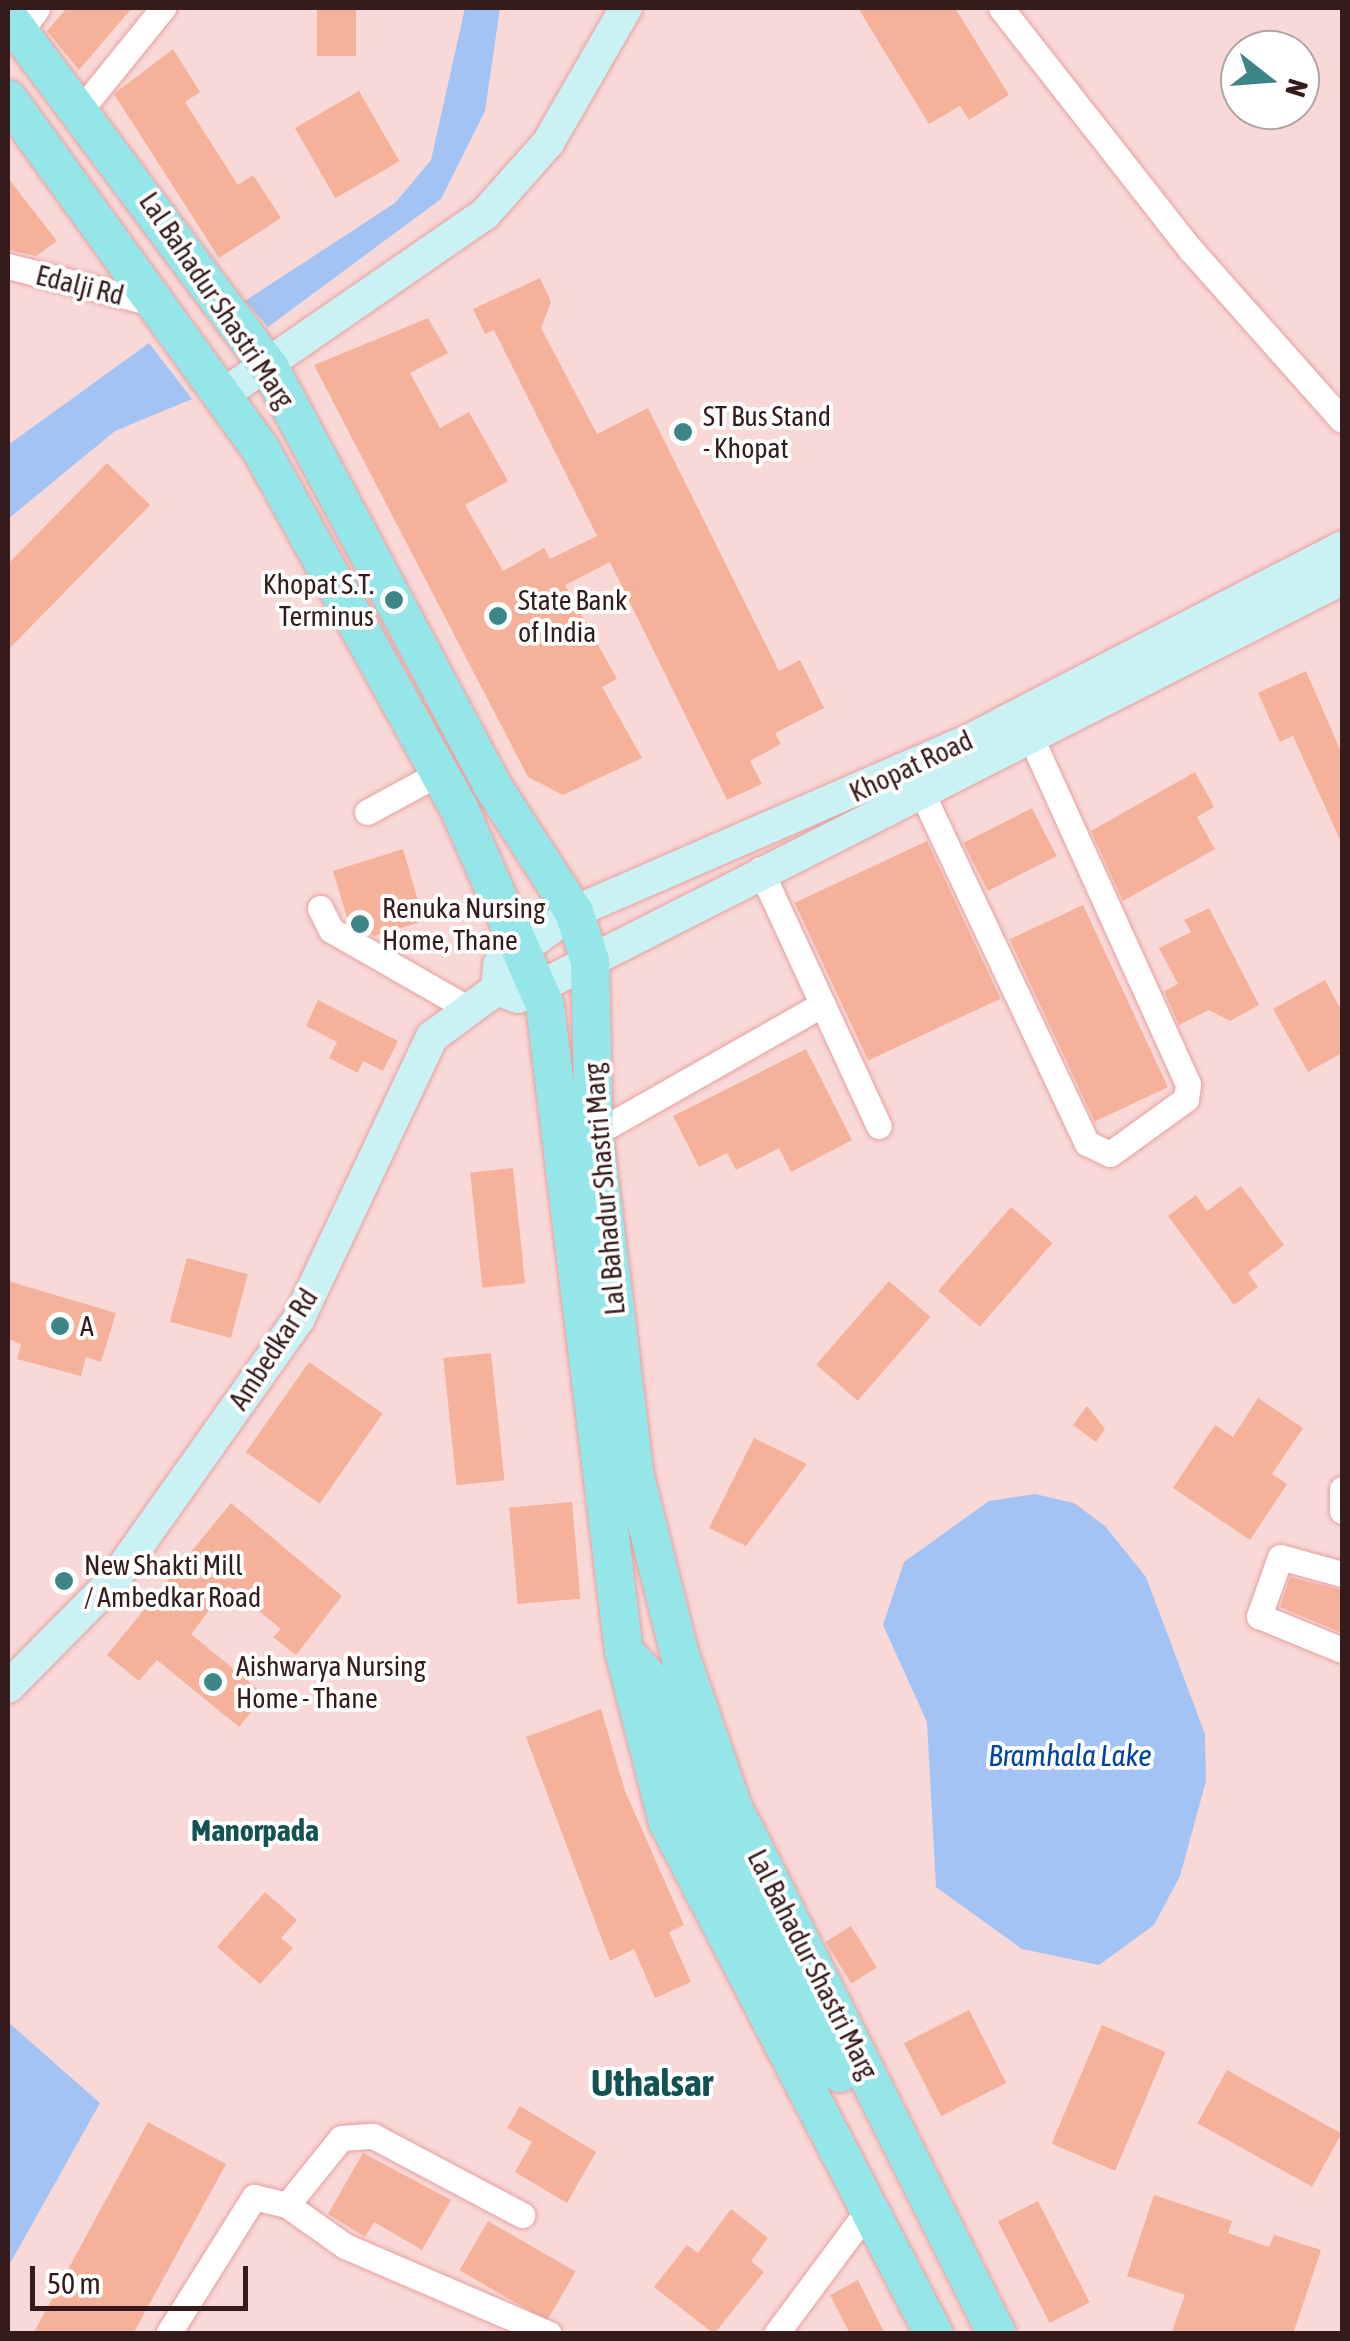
<!DOCTYPE html>
<style>
body{margin:0}
#map{position:relative;width:1350px;height:2341px;overflow:hidden;background:#f8d9d8;font-family:"Asap Condensed",sans-serif}
div>[style]{position:absolute}
.water>*{inset:0;background:#a2c3f4}
.building>*{inset:0;background:#f6b19b;transform-origin:0 0}
.roads{filter:drop-shadow(0 0 2px #e79f9f) drop-shadow(0 0 2px #e79f9f)}
.street>*{height:25px;margin:-12.5px;padding:0 12.5px;transform-origin:12.5px;border-radius:12.5px;background:#fff}
.secondary>*{height:32px;margin:-16px;padding:0 16px;transform-origin:16px;border-radius:16px;background:#caf2f4}
.primary>*{height:38px;margin:-19px;padding:0 19px;transform-origin:19px;border-radius:19px;background:#95e6e9}
.dots>*{width:28px;height:28px;translate:-50% -50%;box-sizing:border-box;border:5px solid #fff;border-radius:50%}
span{translate:-50% -50%;white-space:nowrap;text-align:center;line-height:1.15;-webkit-text-stroke:8px #fff;paint-order:stroke}
.street-label{font-size:28px;color:#361b1c}
.poi-label{font-size:28px;color:#361b1c}
.left{translate:0 -50%;text-align:left}
.right{translate:-100% -50%;text-align:right}
.water-label{font-size:30px;color:#0045a1;font-style:italic}
.neighbourhood-label{font-size:30px;color:#145153;font-weight:700}
.district-label{font-size:38px;color:#145153;font-weight:700}
.frame{position:absolute;inset:0;border:10px solid #361b1c;pointer-events:none}
.north{position:absolute;left:1220px;top:30px;width:100px;height:100px;box-sizing:border-box;background:#fff;border:2px solid #afa4a4;border-radius:50%;rotate:107deg;font-size:28px;font-weight:700;line-height:40px;text-align:center;color:#361b1c}
.north::after{content:'';display:block;margin:auto;width:35px;height:45px;background:#3d8688;clip-path:polygon(50% 0,100% 100%,50% 72%,0 100%)}
.scale{position:absolute;left:30px;top:2266px;width:218px;height:45px;box-sizing:border-box;border:5px solid #361b1c;border-top:0;padding-left:12px;font-size:30px;line-height:35px;white-space:nowrap;color:#361b1c;-webkit-text-stroke:8px #fff;paint-order:stroke}
</style>
<div id="map">
<div class="water">
<i style="clip-path:polygon(465px 8px,500px 8px,485px 111px,441px 199px,268px 327px,245px 301px,395px 203px,431px 160px)"></i>
<i style="clip-path:polygon(149px 343px,192px 399px,115px 431px,8px 519px,8px 445px)"></i>
<i style="clip-path:polygon(1035px 1494px,1074px 1503px,1105px 1526px,1146px 1577px,1205px 1734px,1206px 1781px,1180px 1876px,1154px 1925px,1099px 1965px,1022px 1949px,936px 1887px,927px 1722px,883px 1625px,904px 1562px,989px 1501px)"></i>
<i style="clip-path:polygon(8px 2022px,100px 2103px,8px 2267px)"></i>
</div>
<div class="building">
<i style="clip-path:polygon(67px 8px,132px 8px,79px 70px,47px 31px)"></i>
<i style="left:317px;top:8px;width:39px;height:48px"></i>
<i style="clip-path:polygon(858px 8px,955px 8px,1009px 95px,969px 120px,960px 106px,929px 124px)"></i>
<i style="clip-path:polygon(173px 49px,200px 92px,185px 102px,238px 185px,253px 175px,281px 218px,219px 258px,114px 94px)"></i>
<i style="left:359px;top:91px;width:81px;height:74px;rotate:60deg"></i>
<i style="clip-path:polygon(8px 178px,57px 241px,36px 256px,8px 250px)"></i>
<i style="clip-path:polygon(540px 278px,551px 302px,541px 328px,597px 434px,648px 408px,779px 671px,800px 660px,824px 708px,775px 733px,781px 744px,750px 761px,762px 784px,727px 800px,610px 562px,565px 585px,617px 679px,602px 687px,642px 758px,563px 795px,528px 777px,314px 365px,428px 318px,448px 353px,410px 373px,440px 428px,469px 412px,508px 481px,465px 505px,503px 571px,544px 548px,550px 559px,597px 536px,494px 330px,485px 334px,473px 309px)"></i>
<i style="clip-path:polygon(107px 463px,150px 505px,8px 650px,8px 564px)"></i>
<i style="clip-path:polygon(1306px 671px,1342px 754px,1342px 844px,1293px 736px,1280px 742px,1258px 693px)"></i>
<i style="clip-path:polygon(1195px 772px,1214px 807px,1197px 817px,1215px 849px,1123px 901px,1091px 831px)"></i>
<i style="left:1032px;top:808px;width:54px;height:77px;rotate:63deg"></i>
<i style="left:927px;top:841px;width:174px;height:146px;rotate:65deg"></i>
<i style="clip-path:polygon(403px 849px,424px 921px,374px 936px,348px 921px,333px 871px)"></i>
<i style="left:1083px;top:905px;width:201px;height:81px;rotate:65deg"></i>
<i style="clip-path:polygon(1209px 908px,1259px 1005px,1230px 1021px,1209px 1010px,1179px 1025px,1164px 991px,1178px 984px,1159px 948px,1191px 932px,1184px 920px)"></i>
<i style="clip-path:polygon(1325px 980px,1342px 1012px,1342px 1053px,1308px 1072px,1273px 1009px)"></i>
<i style="clip-path:polygon(318px 1000px,398px 1041px,383px 1071px,363px 1061px,358px 1073px,329px 1058px,337px 1042px,306px 1026px)"></i>
<i style="clip-path:polygon(806px 1049px,852px 1140px,791px 1172px,779px 1148px,736px 1170px,727px 1153px,699px 1167px,673px 1116px)"></i>
<i style="left:513px;top:1168px;width:116px;height:43px;rotate:84deg"></i>
<i style="clip-path:polygon(1241px 1186px,1284px 1245px,1248px 1273px,1258px 1287px,1234px 1305px,1168px 1216px,1196px 1195px,1207px 1211px)"></i>
<i style="left:1011px;top:1207px;width:55px;height:111px;rotate:41deg"></i>
<i style="left:187px;top:1258px;width:63px;height:66px;rotate:15deg"></i>
<i style="clip-path:polygon(8px 1281px,116px 1313px,101px 1362px,86px 1357px,81px 1376px,17px 1359px,21px 1344px,8px 1339px)"></i>
<i style="left:889px;top:1281px;width:55px;height:111px;rotate:41deg"></i>
<i style="left:491px;top:1353px;width:128px;height:48px;rotate:84deg"></i>
<i style="left:309px;top:1362px;width:90px;height:110px;rotate:35deg"></i>
<i style="clip-path:polygon(1258px 1398px,1303px 1428px,1272px 1474px,1287px 1484px,1250px 1540px,1173px 1488px,1215px 1425px,1233px 1437px)"></i>
<i style="clip-path:polygon(1087px 1406px,1105px 1429px,1096px 1442px,1073px 1425px)"></i>
<i style="clip-path:polygon(754px 1438px,807px 1464px,746px 1546px,709px 1528px)"></i>
<i style="left:572px;top:1502px;width:97px;height:63px;rotate:85deg"></i>
<i style="clip-path:polygon(231px 1503px,342px 1596px,296px 1655px,273px 1637px,281px 1629px,228px 1586px,191px 1634px,265px 1695px,239px 1727px,157px 1660px,139px 1681px,107px 1655px)"></i>
<i style="clip-path:polygon(1290px 1577px,1342px 1590px,1342px 1633px,1280px 1607px)"></i>
<i style="clip-path:polygon(601px 1709px,625px 1791px,684px 1925px,669px 1932px,691px 1982px,655px 1998px,634px 1949px,610px 1961px,526px 1737px)"></i>
<i style="clip-path:polygon(265px 1892px,297px 1920px,281px 1938px,293px 1948px,260px 1984px,217px 1947px)"></i>
<i style="left:851px;top:1926px;width:49px;height:30px;rotate:58deg"></i>
<i style="left:969px;top:2010px;width:82px;height:73px;rotate:63deg"></i>
<i style="left:1102px;top:2025px;width:69px;height:129px;rotate:23deg"></i>
<i style="left:1227px;top:2070px;width:131px;height:61px;rotate:29deg"></i>
<i style="clip-path:polygon(520px 2106px,596px 2152px,567px 2203px,515px 2172px,532px 2142px,507px 2128px)"></i>
<i style="clip-path:polygon(148px 2122px,226px 2164px,133px 2334px,33px 2334px)"></i>
<i style="clip-path:polygon(363px 2153px,451px 2200px,422px 2250px,374px 2222px,365px 2237px,328px 2214px)"></i>
<i style="clip-path:polygon(1154px 2195px,1232px 2221px,1228px 2233px,1269px 2247px,1274px 2235px,1321px 2250px,1293px 2334px,1171px 2334px,1185px 2295px,1127px 2276px)"></i>
<i style="left:1038px;top:2201px;width:114px;height:45px;rotate:63deg"></i>
<i style="clip-path:polygon(731px 2209px,768px 2238px,751px 2261px,764px 2272px,714px 2334px,654px 2287px,687px 2245px,698px 2253px)"></i>
<i style="left:488px;top:2221px;width:101px;height:57px;rotate:30deg"></i>
<i style="clip-path:polygon(858px 2280px,885px 2334px,850px 2334px,830px 2295px)"></i>
</div>
<div class="roads">
<div class="street">
<i style="left:1001px;top:8px;width:308px;rotate:51.9deg"></i>
<i style="left:1191px;top:250px;width:227px;rotate:48.4deg"></i>
<i style="left:19px;top:34px;width:32px;rotate:-55deg"></i>
<i style="left:82px;top:108px;width:129px;rotate:-51deg"></i>
<i style="left:8px;top:266px;width:149px;rotate:14.4deg"></i>
<i style="left:922px;top:793px;width:387px;rotate:64.8deg"></i>
<i style="left:1087px;top:1143px;width:25px;rotate:26deg"></i>
<i style="left:1110px;top:1154px;width:94px;rotate:-35.9deg"></i>
<i style="left:1186px;top:1099px;width:15px;rotate:-82deg"></i>
<i style="left:1188px;top:1084px;width:378px;rotate:-114.4deg"></i>
<i style="left:367px;top:812px;width:82px;rotate:-28.4deg"></i>
<i style="left:760px;top:869px;width:283px;rotate:65.2deg"></i>
<i style="left:320px;top:908px;width:25px;rotate:63deg"></i>
<i style="left:331px;top:930px;width:159px;rotate:29.8deg"></i>
<i style="left:594px;top:1134px;width:263px;rotate:-29.6deg"></i>
<i style="left:1342px;top:1489px;width:22px;rotate:90deg"></i>
<i style="left:1342px;top:1574px;width:64px;rotate:-164.7deg"></i>
<i style="left:1280px;top:1557px;width:63px;rotate:109.6deg"></i>
<i style="left:1259px;top:1616px;width:90px;rotate:22.3deg"></i>
<i style="left:287px;top:2205px;width:71px;rotate:35.3deg"></i>
<i style="left:345px;top:2246px;width:222px;rotate:23.3deg"></i>
<i style="left:168px;top:2334px;width:162px;rotate:-57.9deg"></i>
<i style="left:254px;top:2197px;width:34px;rotate:14deg"></i>
<i style="left:287px;top:2205px;width:86px;rotate:-51.1deg"></i>
<i style="left:341px;top:2138px;width:32px;rotate:-4deg"></i>
<i style="left:373px;top:2136px;width:169px;rotate:27.9deg"></i>
<i style="left:776px;top:2334px;width:151px;rotate:-53.4deg"></i>
</div>
<div class="secondary">
<i style="left:221px;top:396px;width:321px;rotate:-34.6deg"></i>
<i style="left:485px;top:214px;width:95px;rotate:-48.4deg"></i>
<i style="left:548px;top:143px;width:156px;rotate:-60deg"></i>
<i style="left:497px;top:989px;width:24px;rotate:-85deg"></i>
<i style="left:499px;top:965px;width:92px;rotate:-35.2deg"></i>
<i style="left:574px;top:912px;width:434px;rotate:-23.5deg"></i>
<i style="left:972px;top:739px;width:417px;rotate:-27.4deg"></i>
<i style="left:497px;top:989px;width:22px;rotate:21deg"></i>
<i style="left:518px;top:997px;width:21px;rotate:-25deg"></i>
<i style="left:537px;top:988px;width:903px;rotate:-26.93deg"></i>
<i style="left:8px;top:1687px;width:149px;rotate:-45.3deg"></i>
<i style="left:113px;top:1581px;width:322px;rotate:-54.7deg"></i>
<i style="left:299px;top:1318px;width:311px;rotate:-64.7deg"></i>
<i style="left:432px;top:1037px;width:81px;rotate:-36.4deg"></i>
</div>
<div class="primary">
<i style="left:8px;top:17px;width:437px;rotate:53.3deg"></i>
<i style="left:269px;top:367px;width:474px;rotate:61.9deg"></i>
<i style="left:492px;top:785px;width:151px;rotate:57.2deg"></i>
<i style="left:574px;top:912px;width:52px;rotate:71.9deg"></i>
<i style="left:590px;top:961px;width:173px;rotate:88.7deg"></i>
<i style="left:594px;top:1134px;width:344px;rotate:83.2deg"></i>
<i style="left:635px;top:1476px;width:185px;rotate:75.9deg"></i>
<i style="left:680px;top:1655px;width:161px;rotate:70.8deg"></i>
<i style="left:733px;top:1807px;width:589px;rotate:63.39deg"></i>
<i style="left:8px;top:99px;width:430px;rotate:54.2deg"></i>
<i style="left:260px;top:448px;width:409px;rotate:61.1deg"></i>
<i style="left:458px;top:806px;width:217px;rotate:66.4deg"></i>
<i style="left:545px;top:1005px;width:651px;rotate:83.03deg"></i>
<i style="left:624px;top:1651px;width:177px;rotate:75.6deg"></i>
<i style="left:668px;top:1822px;width:577px;rotate:62.55deg"></i>
<i style="left:632px;top:1660px;width:41px;rotate:47deg"></i>
<i style="left:660px;top:1690px;width:119px;rotate:70.3deg"></i>
<i style="left:700px;top:1802px;width:305px;rotate:62.7deg"></i>
</div>
</div>
<div class="dots">
<i style="left:683px;top:432px;background:#3d8688"></i>
<i style="left:394px;top:600px;background:#3d8688"></i>
<i style="left:498px;top:616px;background:#3d8688"></i>
<i style="left:360px;top:924px;background:#3d8688"></i>
<i style="left:60px;top:1326px;background:#3d8688"></i>
<i style="left:64px;top:1581px;background:#3d8688"></i>
<i style="left:213px;top:1682px;background:#3d8688"></i>
</div>
<div class="street-label">
<span style="left:80px;top:285px;rotate:14deg">Edalji Rd</span>
<span style="left:217px;top:300px;rotate:56deg">Lal Bahadur Shastri Marg</span>
<span style="left:911px;top:766px;rotate:-25deg">Khopat Road</span>
<span style="left:604px;top:1189px;rotate:-95deg">Lal Bahadur Shastri Marg</span>
<span style="left:273px;top:1349px;rotate:-57deg">Ambedkar Rd</span>
<span style="left:813px;top:1964px;rotate:63deg">Lal Bahadur Shastri Marg</span>
</div>
<div class="poi-label">
<span class="left" style="left:703px;top:432px">ST Bus Stand<br>- Khopat</span>
<span class="right" style="left:374px;top:600px">Khopat S.T.<br>Terminus</span>
<span class="left" style="left:518px;top:616px">State Bank<br>of India</span>
<span class="left" style="left:382px;top:924px">Renuka Nursing<br>Home, Thane</span>
<span class="left" style="left:80px;top:1326px">A</span>
<span class="left" style="left:84px;top:1581px">New Shakti Mill<br>/ Ambedkar Road</span>
<span class="left" style="left:236px;top:1682px">Aishwarya Nursing<br>Home - Thane</span>
</div>
<div class="water-label">
<span style="left:1070px;top:1755px">Bramhala Lake</span>
</div>
<div class="neighbourhood-label">
<span style="left:255px;top:1830px">Manorpada</span>
</div>
<div class="district-label">
<span style="left:652px;top:2083px">Uthalsar</span>
</div>
<div class="frame"></div>
<div class="north">N</div>
<div class="scale">50 m</div>
</div>
